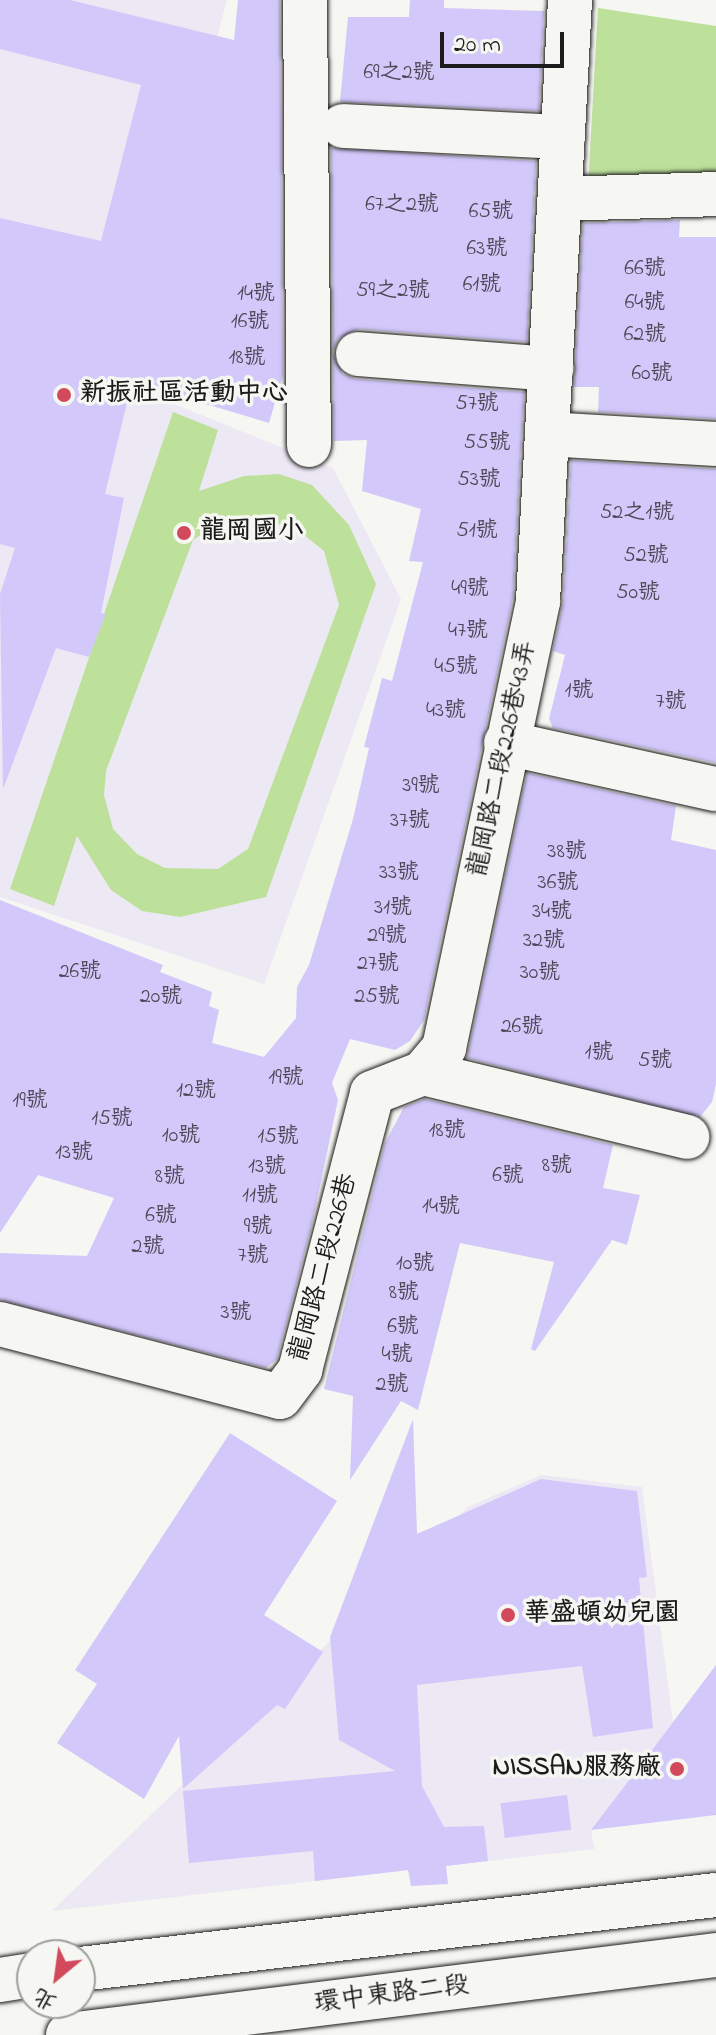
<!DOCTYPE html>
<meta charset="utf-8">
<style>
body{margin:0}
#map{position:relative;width:716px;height:2035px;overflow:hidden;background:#f6f6f2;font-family:"Indie Flower","LXGW WenKai TC",sans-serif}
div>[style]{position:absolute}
.built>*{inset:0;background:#ece8f4}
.green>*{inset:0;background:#bde19b}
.building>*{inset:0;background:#d3c8fa;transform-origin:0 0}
.roads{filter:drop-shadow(0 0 2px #1c1c1c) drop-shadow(0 0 2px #1c1c1c)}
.minor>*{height:44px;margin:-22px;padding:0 22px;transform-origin:22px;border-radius:22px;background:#f6f6f2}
.major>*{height:44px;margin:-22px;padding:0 22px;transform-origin:22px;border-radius:22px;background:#f6f6f2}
.dots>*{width:22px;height:22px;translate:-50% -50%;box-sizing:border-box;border:4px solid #f6f6f2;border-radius:50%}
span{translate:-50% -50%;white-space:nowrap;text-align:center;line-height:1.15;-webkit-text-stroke:7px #f6f6f2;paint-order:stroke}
.number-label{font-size:22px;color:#4a4754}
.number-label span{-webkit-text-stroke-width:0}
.poi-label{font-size:26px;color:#1c1c1c;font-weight:700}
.left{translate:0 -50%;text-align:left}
.right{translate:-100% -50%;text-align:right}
.street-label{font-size:26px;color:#1c1c1c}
.north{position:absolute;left:16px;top:1939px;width:80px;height:80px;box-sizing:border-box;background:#f6f6f2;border:2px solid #9f9f9c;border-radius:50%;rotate:209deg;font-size:22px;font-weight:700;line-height:32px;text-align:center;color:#1c1c1c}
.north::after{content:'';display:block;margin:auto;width:28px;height:36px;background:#d1495b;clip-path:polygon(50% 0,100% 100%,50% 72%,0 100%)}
.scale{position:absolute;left:440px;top:32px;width:124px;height:36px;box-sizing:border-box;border:4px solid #1c1c1c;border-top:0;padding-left:10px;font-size:24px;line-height:28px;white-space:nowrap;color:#1c1c1c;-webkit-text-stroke:6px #f6f6f2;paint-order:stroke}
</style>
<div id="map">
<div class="built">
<i style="clip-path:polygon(0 0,227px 0,124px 384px,333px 468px,401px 599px,264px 984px,0 897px)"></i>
<i style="clip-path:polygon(541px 1475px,642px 1487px,673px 1722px,591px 1830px,594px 1849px,52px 1911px,468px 1507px)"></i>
</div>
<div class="green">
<i style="clip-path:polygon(598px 8px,716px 26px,716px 183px,588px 188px)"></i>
<i style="clip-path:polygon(evenodd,173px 412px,218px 430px,199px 491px,244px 476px,279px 474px,312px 485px,349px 525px,376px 584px,266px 897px,180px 917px,142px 911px,111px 890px,77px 836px,54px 906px,10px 889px,173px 412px,260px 516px,304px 535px,324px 551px,339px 605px,248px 849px,218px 869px,165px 868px,137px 854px,113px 829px,104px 795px,106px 771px,193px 540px,214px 526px,260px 516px)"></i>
</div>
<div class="building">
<i style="clip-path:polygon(0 0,70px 0,234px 40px,238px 0,280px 0,283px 375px,269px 423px,132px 382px,105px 494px,124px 498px,101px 613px,106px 614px,89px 657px,56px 648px,3px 789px,0 594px,15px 548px,0 544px,0 218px,101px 241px,141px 85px,0 49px)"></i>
<i style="clip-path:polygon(410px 0,444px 0,444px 8px,544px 11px,539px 111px,340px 102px,348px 17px,409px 17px)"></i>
<i style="clip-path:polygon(331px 148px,536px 161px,527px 342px,359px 329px,338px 339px,333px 352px)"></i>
<i style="clip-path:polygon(680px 220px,679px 237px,716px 237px,716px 419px,598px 412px,599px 387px,574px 387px,583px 223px)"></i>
<i style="clip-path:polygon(333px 353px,343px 374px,356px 379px,524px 392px,513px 598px,424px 1020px,410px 1041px,395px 1050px,350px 1039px,332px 1083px,338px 1100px,312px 1224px,277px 1359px,266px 1368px,0 1300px,0 1253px,87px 1256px,114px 1198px,38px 1175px,0 1233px,0 900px,163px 965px,160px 972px,212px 992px,209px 1006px,219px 1010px,212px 1043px,264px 1057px,296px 1018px,297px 987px,309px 965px,353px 819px,369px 748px,364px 747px,382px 678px,392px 681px,423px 562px,409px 561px,421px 509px,362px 491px,367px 440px,334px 441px)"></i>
<i style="clip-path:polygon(571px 460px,716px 469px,716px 763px,553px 728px,549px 719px,565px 655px,553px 651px,563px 603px)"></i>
<i style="clip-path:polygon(527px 773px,676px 806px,671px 840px,716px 850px,716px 1084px,712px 1102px,700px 1117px,467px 1058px)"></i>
<i style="clip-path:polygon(425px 1099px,613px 1145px,603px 1188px,640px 1195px,627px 1245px,612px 1240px,535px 1351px,531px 1349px,554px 1262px,460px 1243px,418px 1410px,401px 1401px,350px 1480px,353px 1396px,324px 1389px,385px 1143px,404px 1107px)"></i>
<i style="clip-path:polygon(413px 1419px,417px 1534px,541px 1479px,637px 1491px,647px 1577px,639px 1578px,653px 1728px,593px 1737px,582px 1666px,417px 1685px,422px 1786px,444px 1827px,484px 1826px,488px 1861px,446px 1866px,448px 1884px,411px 1886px,408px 1870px,315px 1881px,313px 1851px,189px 1863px,183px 1791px,395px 1771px,339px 1740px,330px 1637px)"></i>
<i style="clip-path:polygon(230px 1433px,337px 1501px,264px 1615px,323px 1652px,285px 1709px,277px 1705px,183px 1789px,179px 1736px,144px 1799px,57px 1743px,97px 1684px,75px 1670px)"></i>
<i style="clip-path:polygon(716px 1665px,716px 1815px,591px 1830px,655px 1746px)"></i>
<i style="left:567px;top:1795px;width:35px;height:67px;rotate:83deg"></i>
</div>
<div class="roads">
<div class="minor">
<i style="left:305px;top:0;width:445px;rotate:89.5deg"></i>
<i style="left:343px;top:126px;width:220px;rotate:2.9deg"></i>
<i style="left:560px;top:199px;width:156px;rotate:-1.8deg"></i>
<i style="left:358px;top:354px;width:194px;rotate:4.4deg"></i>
<i style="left:547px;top:434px;width:169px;rotate:3.4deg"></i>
<i style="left:506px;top:743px;width:215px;rotate:12.4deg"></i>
<i style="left:423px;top:1073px;width:272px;rotate:13.6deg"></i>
<i style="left:0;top:1324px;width:289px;rotate:14.6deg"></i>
<i style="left:280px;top:1397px;width:34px;rotate:-53deg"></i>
<i style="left:300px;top:1370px;width:286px;rotate:-75.4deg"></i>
<i style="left:372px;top:1093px;width:55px;rotate:-21.4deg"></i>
<i style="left:423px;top:1073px;width:33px;rotate:-50deg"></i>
<i style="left:444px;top:1048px;width:457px;rotate:-78.1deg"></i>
<i style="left:538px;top:601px;width:602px;rotate:-86.95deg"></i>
</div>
<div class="major">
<i style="left:80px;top:1969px;width:640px;rotate:-6.64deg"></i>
<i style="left:0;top:1980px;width:32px;rotate:-9deg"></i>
<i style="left:68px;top:2035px;width:653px;rotate:-7.04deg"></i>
</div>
</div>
<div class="dots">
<i style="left:64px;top:395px;background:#d1495b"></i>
<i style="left:184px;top:533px;background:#d1495b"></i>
<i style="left:508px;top:1615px;background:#d1495b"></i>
<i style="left:677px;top:1769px;background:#d1495b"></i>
</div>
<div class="number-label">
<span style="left:399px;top:74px">69之2號</span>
<span style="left:402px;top:206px">67之2號</span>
<span style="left:491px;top:213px">65號</span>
<span style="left:487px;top:250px">63號</span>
<span style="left:645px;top:270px">66號</span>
<span style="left:482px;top:286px">61號</span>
<span style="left:393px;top:292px">59之2號</span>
<span style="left:256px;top:295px">14號</span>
<span style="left:645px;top:304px">64號</span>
<span style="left:250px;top:323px">16號</span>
<span style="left:645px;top:336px">62號</span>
<span style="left:247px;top:359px">18號</span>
<span style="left:652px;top:375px">60號</span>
<span style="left:477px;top:405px">57號</span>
<span style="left:487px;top:444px">55號</span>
<span style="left:479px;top:481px">53號</span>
<span style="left:637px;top:514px">52之1號</span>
<span style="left:477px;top:532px">51號</span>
<span style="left:646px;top:557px">52號</span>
<span style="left:470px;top:590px">49號</span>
<span style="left:638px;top:594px">50號</span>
<span style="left:468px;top:632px">47號</span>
<span style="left:456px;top:668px">45號</span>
<span style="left:579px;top:692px">1號</span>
<span style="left:671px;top:703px">7號</span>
<span style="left:446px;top:712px">43號</span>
<span style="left:421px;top:787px">39號</span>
<span style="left:410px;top:822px">37號</span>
<span style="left:567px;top:853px">38號</span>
<span style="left:399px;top:874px">33號</span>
<span style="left:558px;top:884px">36號</span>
<span style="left:393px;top:909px">31號</span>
<span style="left:552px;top:913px">34號</span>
<span style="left:387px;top:937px">29號</span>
<span style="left:544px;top:942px">32號</span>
<span style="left:378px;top:965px">27號</span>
<span style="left:80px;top:973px">26號</span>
<span style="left:540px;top:974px">30號</span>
<span style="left:161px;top:998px">20號</span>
<span style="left:377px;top:998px">25號</span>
<span style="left:522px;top:1028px">26號</span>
<span style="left:599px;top:1054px">1號</span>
<span style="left:655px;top:1062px">5號</span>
<span style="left:286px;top:1079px">19號</span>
<span style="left:196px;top:1092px">12號</span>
<span style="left:30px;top:1102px">19號</span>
<span style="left:112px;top:1120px">15號</span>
<span style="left:447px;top:1132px">18號</span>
<span style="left:181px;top:1137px">10號</span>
<span style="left:278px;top:1138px">15號</span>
<span style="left:74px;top:1154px">13號</span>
<span style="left:557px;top:1167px">8號</span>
<span style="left:267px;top:1168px">13號</span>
<span style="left:508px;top:1177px">6號</span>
<span style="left:170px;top:1178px">8號</span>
<span style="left:260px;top:1197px">11號</span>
<span style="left:441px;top:1208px">14號</span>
<span style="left:161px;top:1217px">6號</span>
<span style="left:258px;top:1228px">9號</span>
<span style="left:148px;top:1248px">2號</span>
<span style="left:253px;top:1257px">7號</span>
<span style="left:415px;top:1265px">10號</span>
<span style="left:404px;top:1294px">8號</span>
<span style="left:236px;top:1314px">3號</span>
<span style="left:403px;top:1328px">6號</span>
<span style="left:397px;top:1356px">4號</span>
<span style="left:392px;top:1386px">2號</span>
</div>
<div class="poi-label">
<span class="left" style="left:80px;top:395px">新振社區活動中心</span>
<span class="left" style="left:200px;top:533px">龍岡國小</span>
<span class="left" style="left:524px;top:1615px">華盛頓幼兒園</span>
<span class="right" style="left:661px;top:1769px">NISSAN服務廠</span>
</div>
<div class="street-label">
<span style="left:504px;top:759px;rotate:-78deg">龍岡路二段226巷43弄</span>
<span style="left:325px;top:1268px;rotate:-75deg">龍岡路二段226巷</span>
<span style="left:392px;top:1996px;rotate:-7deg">環中東路二段</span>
</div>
<div class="north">北</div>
<div class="scale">20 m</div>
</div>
